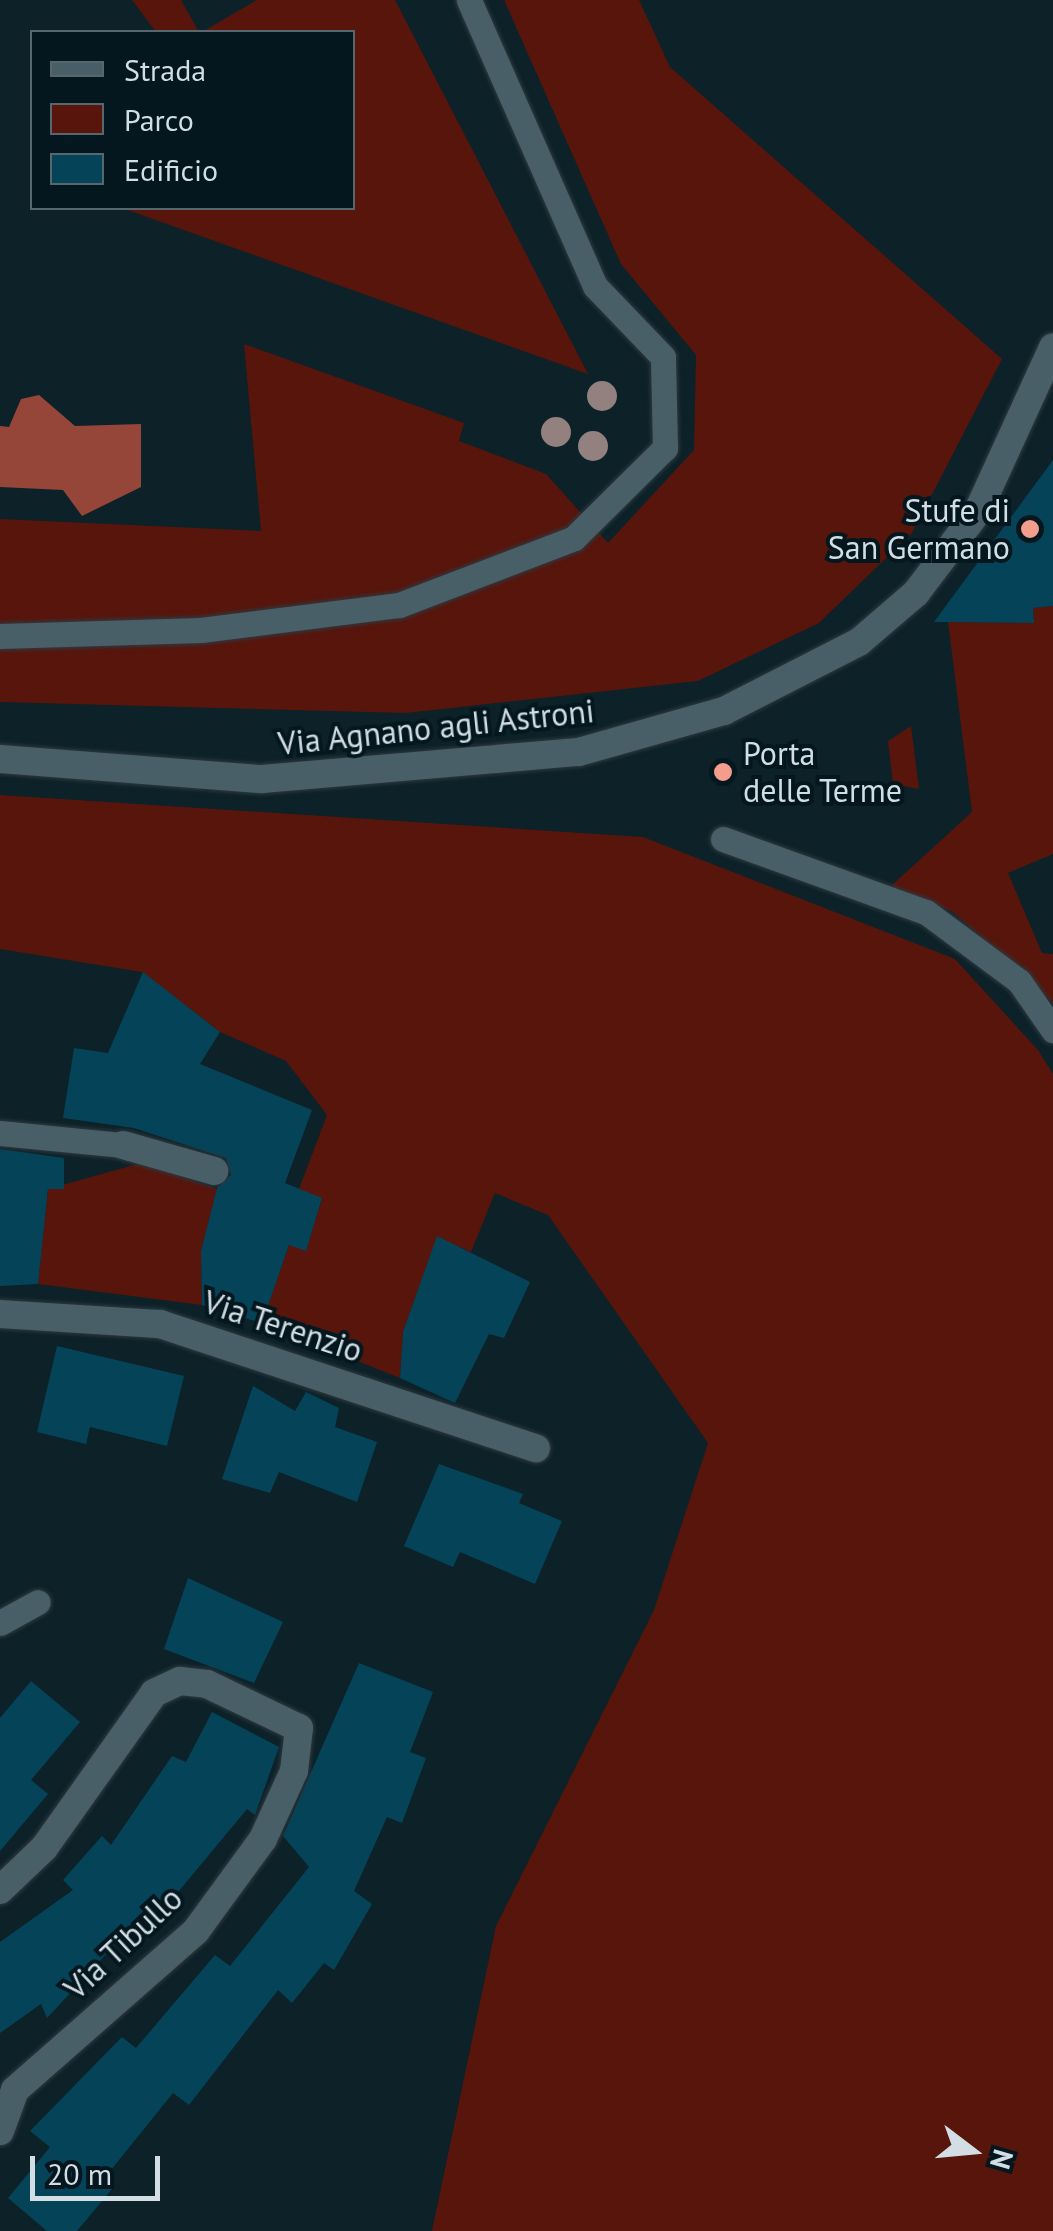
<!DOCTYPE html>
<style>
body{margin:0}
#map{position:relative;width:1053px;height:2231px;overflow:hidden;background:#0c2128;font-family:"PT Sans",sans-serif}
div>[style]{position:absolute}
.green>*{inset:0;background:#58150c}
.water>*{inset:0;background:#964639}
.building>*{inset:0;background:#054458}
.roads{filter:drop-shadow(0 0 2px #2e393f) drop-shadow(0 0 2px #2e393f)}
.service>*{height:25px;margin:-12.5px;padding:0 12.5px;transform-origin:12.5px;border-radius:12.5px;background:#495f68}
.pedestrian>*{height:28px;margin:-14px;padding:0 14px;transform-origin:14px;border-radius:14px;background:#495f68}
.minor>*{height:28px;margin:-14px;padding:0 14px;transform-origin:14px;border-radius:14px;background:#495f68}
.trees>*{width:30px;height:30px;margin:-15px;border-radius:50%;background:#92817e}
.dots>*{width:28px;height:28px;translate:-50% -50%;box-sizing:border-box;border:5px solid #04171f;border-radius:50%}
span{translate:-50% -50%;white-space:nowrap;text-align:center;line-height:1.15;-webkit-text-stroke:8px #04171f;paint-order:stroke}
.poi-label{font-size:32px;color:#d2dee4}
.right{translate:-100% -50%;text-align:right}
.left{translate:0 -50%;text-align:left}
.street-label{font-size:32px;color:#d2dee4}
.legend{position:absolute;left:30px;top:30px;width:325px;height:180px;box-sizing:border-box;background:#04171f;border:2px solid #56676e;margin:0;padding:12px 18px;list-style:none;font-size:30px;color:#d2dee4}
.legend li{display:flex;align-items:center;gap:20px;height:50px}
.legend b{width:50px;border:2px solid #56676e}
.north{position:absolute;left:923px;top:2101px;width:100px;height:100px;-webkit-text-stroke:8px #04171f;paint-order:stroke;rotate:106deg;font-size:28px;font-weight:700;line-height:40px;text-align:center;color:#d2dee4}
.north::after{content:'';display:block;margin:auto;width:35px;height:45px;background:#d2dee4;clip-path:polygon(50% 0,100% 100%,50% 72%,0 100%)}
.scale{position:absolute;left:30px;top:2156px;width:130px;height:45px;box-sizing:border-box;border:5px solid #d2dee4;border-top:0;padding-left:12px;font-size:30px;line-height:35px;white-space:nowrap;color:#d2dee4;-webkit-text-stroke:8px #04171f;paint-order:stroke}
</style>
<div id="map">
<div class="green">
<i style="clip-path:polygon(132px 0,181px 0,199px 32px,156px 32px)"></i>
<i style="clip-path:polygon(257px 0,395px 0,588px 374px,122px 208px,352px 208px,352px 32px,202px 32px)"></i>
<i style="clip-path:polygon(504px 0,639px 0,670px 67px,1002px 359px,912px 533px,819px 623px,698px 681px,406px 713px,0 702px,0 519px,261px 531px,244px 344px,464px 423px,459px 441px,546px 474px,608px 543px,694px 450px,696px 355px,621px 264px)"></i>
<i style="clip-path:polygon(1053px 606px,1053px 854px,1008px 873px,1042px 953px,1053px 954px,1053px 1003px,953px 912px,891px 886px,972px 812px,948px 622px,1034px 623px,1033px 608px)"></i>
<i style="clip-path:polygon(911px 726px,919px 789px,893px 784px,888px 741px)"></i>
<i style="clip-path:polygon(0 795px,643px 837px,955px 959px,1038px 1050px,1053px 1074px,1053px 2231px,432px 2231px,496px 1926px,654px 1610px,708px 1443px,548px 1215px,495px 1193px,471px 1252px,437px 1237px,403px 1332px,400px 1378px,262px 1323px,289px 1245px,306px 1250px,322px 1199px,299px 1189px,327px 1115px,286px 1061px,220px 1032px,142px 972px,0 949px)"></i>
<i style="clip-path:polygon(141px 1163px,217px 1189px,201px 1251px,202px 1305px,38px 1284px,48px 1189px)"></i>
</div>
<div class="water">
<i style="clip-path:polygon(39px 395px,75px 426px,141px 424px,141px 487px,82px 516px,63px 490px,0 487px,0 426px,9px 427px,21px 399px)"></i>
</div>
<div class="building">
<i style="clip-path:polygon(1053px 460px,1053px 606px,1033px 608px,1034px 623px,934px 622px)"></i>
<i style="clip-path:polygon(143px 972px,220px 1032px,200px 1064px,312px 1110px,285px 1183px,322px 1198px,306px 1251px,289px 1245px,262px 1323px,202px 1305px,201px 1251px,217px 1188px,231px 1175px,226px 1158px,134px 1128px,63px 1118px,74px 1048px,108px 1053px)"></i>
<i style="clip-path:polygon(0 1149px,64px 1158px,64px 1189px,48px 1189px,38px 1284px,0 1286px)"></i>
<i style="clip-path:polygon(437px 1236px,530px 1282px,504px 1338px,489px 1334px,455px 1403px,400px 1378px,403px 1332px)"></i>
<i style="clip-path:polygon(57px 1346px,184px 1376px,167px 1446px,90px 1427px,86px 1444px,37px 1432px)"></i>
<i style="clip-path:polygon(253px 1386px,295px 1411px,306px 1392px,339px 1408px,335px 1427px,377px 1442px,357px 1502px,279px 1472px,270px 1493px,222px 1479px)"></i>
<i style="clip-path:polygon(439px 1464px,523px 1494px,519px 1503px,562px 1521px,535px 1584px,460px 1552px,453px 1567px,404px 1546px)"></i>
<i style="clip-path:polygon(188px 1578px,283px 1622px,254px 1683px,164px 1649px)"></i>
<i style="clip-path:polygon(359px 1663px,433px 1692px,410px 1752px,426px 1758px,402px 1823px,387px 1817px,354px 1891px,372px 1904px,334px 1970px,324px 1963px,292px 2003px,278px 1990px,189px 2105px,173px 2093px,102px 2181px,112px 2189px,77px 2231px,47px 2231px,8px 2198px,50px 2147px,30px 2131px,122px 2037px,136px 2048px,215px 1955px,230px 1966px,309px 1867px,283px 1836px)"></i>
<i style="clip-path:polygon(31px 1681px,80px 1722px,31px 1780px,48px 1794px,0 1851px,0 1718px)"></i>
<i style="clip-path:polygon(212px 1712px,279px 1747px,255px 1815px,247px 1809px,164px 1909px,158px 1898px,47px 2018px,41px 2004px,0 2033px,0 1942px,73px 1890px,63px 1880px,102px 1836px,111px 1845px,172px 1756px,186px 1762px)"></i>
</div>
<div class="roads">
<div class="service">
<i style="left:0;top:636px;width:201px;rotate:-1.7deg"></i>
<i style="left:201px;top:630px;width:200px;rotate:-7.2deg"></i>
<i style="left:399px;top:605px;width:187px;rotate:-20.9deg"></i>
<i style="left:574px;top:538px;width:128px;rotate:-44.7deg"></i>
<i style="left:665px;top:448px;width:91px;rotate:-91.3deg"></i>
<i style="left:663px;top:357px;width:98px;rotate:-133.8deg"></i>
<i style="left:595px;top:286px;width:313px;rotate:-113.8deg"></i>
<i style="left:723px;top:839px;width:216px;rotate:19.8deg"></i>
<i style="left:926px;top:912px;width:116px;rotate:36.6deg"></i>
<i style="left:1019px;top:981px;width:60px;rotate:55.2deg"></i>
<i style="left:0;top:1133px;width:124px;rotate:5.6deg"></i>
<i style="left:0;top:1623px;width:43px;rotate:-28.9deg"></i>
</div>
<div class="pedestrian">
<i style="left:123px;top:1145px;width:95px;rotate:15.9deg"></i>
</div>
<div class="minor">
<i style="left:0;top:759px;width:263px;rotate:4.4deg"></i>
<i style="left:262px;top:779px;width:318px;rotate:-4.9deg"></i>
<i style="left:579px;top:752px;width:151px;rotate:-15.8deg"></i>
<i style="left:724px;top:711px;width:152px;rotate:-27.1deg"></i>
<i style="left:859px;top:642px;width:75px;rotate:-40.7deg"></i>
<i style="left:916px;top:593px;width:103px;rotate:-52.9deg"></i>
<i style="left:978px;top:511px;width:180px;rotate:-65.4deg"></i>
<i style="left:0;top:1314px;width:160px;rotate:3.6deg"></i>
<i style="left:160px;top:1324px;width:396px;rotate:18.3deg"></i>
<i style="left:0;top:1890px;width:61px;rotate:-43.7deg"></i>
<i style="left:44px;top:1848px;width:190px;rotate:-54.6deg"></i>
<i style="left:154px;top:1693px;width:29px;rotate:-25deg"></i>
<i style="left:180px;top:1681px;width:27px;rotate:6deg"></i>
<i style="left:207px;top:1684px;width:102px;rotate:25.6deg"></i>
<i style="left:299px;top:1728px;width:43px;rotate:96.6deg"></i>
<i style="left:294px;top:1771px;width:75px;rotate:114.5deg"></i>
<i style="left:263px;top:1839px;width:114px;rotate:126.1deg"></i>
<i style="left:196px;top:1931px;width:241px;rotate:138.7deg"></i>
<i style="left:15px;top:2090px;width:44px;rotate:110.1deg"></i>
</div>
</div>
<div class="trees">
<i style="left:602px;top:396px"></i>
<i style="left:556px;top:432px"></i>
<i style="left:593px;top:446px"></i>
</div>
<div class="dots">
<i style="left:1030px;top:529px;background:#f49d8d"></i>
<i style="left:723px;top:772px;background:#f49d8d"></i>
</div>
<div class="poi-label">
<span class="right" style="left:1010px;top:529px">Stufe di<br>San Germano</span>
<span class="left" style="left:743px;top:772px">Porta<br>delle Terme</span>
</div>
<div class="street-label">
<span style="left:436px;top:727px;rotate:-6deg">Via Agnano agli Astroni</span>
<span style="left:283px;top:1326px;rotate:18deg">Via Terenzio</span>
<span style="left:123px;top:1943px;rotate:-43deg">Via Tibullo</span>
</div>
<ul class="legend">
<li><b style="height:12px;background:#495f68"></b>Strada</li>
<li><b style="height:28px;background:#58150c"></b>Parco</li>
<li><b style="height:28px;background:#054458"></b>Edificio</li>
</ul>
<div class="north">N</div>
<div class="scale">20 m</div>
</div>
